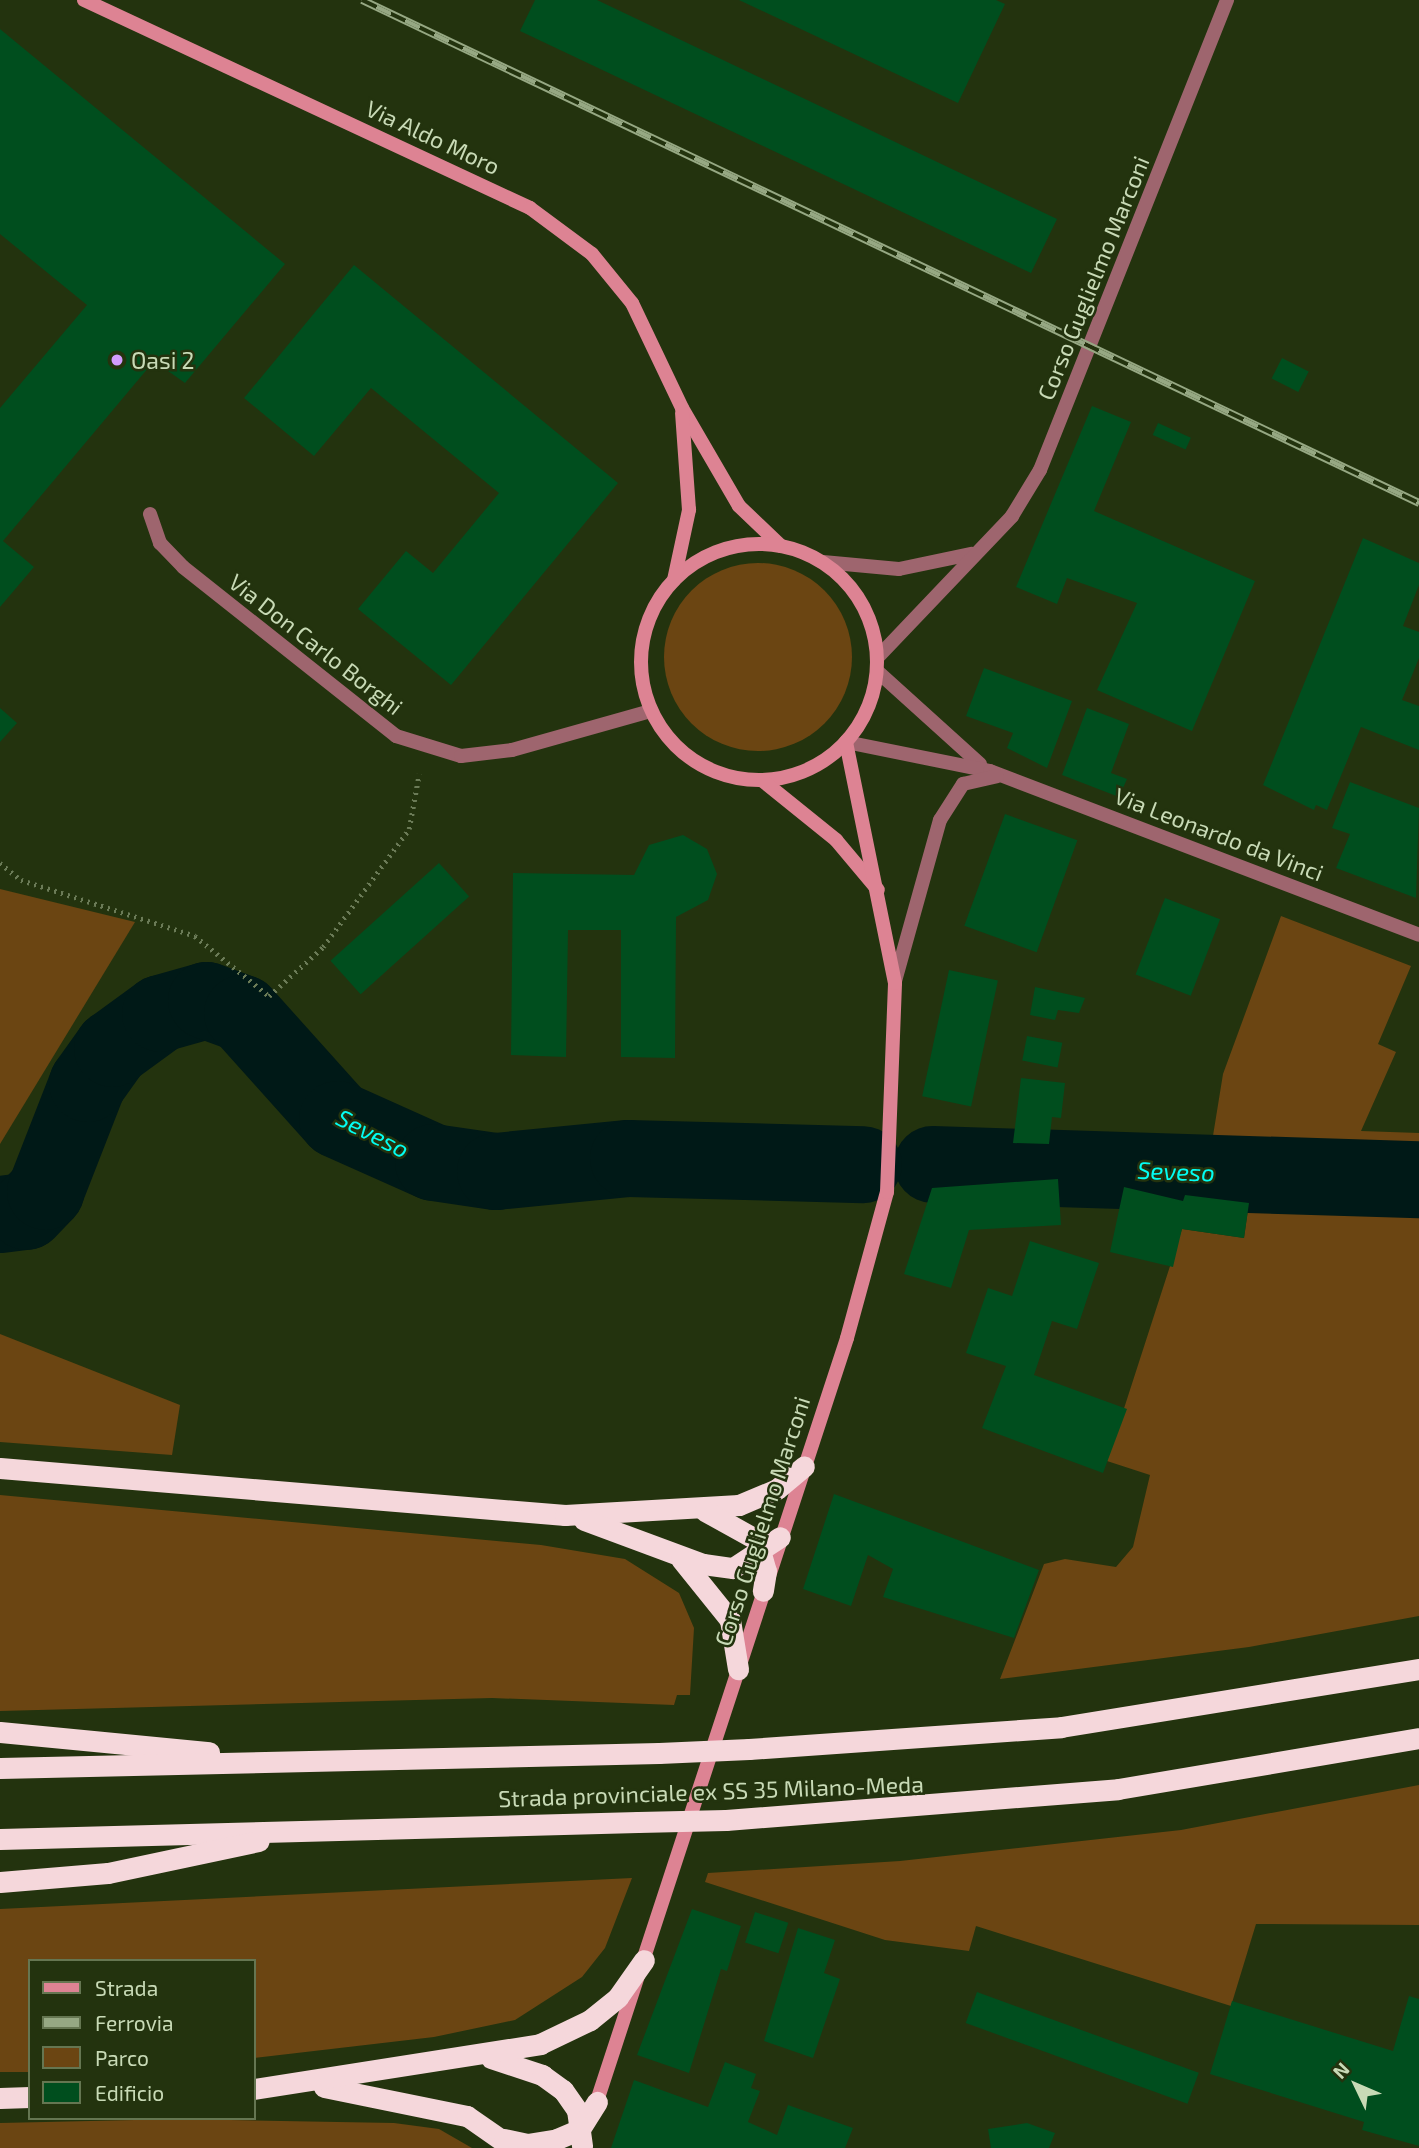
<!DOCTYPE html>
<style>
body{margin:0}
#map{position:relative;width:1419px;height:2148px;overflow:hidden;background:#23330e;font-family:"Exo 2",sans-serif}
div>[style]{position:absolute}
.green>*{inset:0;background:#6b4512}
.round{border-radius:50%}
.river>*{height:77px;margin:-38.5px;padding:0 38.5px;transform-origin:38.5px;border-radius:38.5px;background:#001917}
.building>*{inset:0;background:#004e1e;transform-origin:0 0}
.path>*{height:4.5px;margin-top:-2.25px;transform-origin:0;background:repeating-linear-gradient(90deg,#6b7b57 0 2px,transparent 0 7px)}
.street>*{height:14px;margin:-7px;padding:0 7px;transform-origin:7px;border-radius:7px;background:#9e656e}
.secondary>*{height:14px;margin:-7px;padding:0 7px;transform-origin:7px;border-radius:7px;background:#dd8393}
.secondary>.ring{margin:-7px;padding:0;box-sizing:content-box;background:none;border:14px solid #dd8393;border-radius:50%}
.highway>*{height:21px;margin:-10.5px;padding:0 10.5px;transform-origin:10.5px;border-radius:10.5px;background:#f5d7db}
.rail>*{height:8px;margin-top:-4px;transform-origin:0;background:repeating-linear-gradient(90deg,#23330e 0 16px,#96a883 0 32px);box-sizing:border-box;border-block:2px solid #96a883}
.highway-bridge>*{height:21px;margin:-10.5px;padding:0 10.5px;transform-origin:10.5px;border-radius:10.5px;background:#f5d7db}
.dots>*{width:19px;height:19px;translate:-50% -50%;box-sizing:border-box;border:4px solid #23330e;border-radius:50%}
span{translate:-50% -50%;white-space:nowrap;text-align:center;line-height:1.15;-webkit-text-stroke:5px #23330e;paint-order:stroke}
.street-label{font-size:23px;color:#c8dab6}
.poi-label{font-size:23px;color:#c8dab6}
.left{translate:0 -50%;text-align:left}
.water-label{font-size:24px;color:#03fef2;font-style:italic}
.legend{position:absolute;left:28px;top:1959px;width:228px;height:161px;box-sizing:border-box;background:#23330e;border:2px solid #657651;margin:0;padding:9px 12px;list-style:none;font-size:21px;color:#c8dab6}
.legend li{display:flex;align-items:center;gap:14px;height:35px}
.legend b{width:35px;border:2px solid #657651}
.north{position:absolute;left:1321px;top:2050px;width:70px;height:70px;-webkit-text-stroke:5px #23330e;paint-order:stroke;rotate:314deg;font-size:19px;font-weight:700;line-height:28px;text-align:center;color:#c8dab6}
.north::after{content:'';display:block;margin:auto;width:24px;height:32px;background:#c8dab6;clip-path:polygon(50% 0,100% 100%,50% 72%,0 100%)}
</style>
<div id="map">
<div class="green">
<i class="round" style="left:664px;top:563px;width:188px;height:188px"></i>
<i style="clip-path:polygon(0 889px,135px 922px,0 1144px)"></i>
<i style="clip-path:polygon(1281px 916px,1411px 966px,1378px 1044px,1396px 1052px,1361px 1131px,1419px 1133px,1419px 1160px,1211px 1148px,1223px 1074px)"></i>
<i style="clip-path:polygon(1280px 1192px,1419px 1206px,1419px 1616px,1249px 1647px,1000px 1679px,1044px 1564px,1065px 1559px,1116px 1567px,1133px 1547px,1150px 1475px,1107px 1461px,1182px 1229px,1244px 1238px,1249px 1203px)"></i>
<i style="clip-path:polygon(0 1334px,180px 1405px,172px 1455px,0 1442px)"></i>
<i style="clip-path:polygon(0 1495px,541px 1545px,625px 1559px,679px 1593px,694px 1628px,690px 1695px,677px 1695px,674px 1705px,492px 1698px,0 1711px)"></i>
<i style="clip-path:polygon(1419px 1785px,1419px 1925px,1256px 1924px,1231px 2006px,976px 1926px,969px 1951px,885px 1940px,705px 1882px,708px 1873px,900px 1861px,1181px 1830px)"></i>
<i style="clip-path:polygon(632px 1878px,605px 1948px,582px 1977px,515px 2020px,434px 2037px,254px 2058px,254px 1961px,30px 1961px,30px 2072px,0 2072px,0 1909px)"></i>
<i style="clip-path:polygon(180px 2119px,394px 2123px,439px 2129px,472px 2148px,0 2148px,0 2123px)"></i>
</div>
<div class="river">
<i style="left:932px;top:1164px;width:487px;rotate:1.8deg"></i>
<i style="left:0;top:1214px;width:26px;rotate:-7deg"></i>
<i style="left:26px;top:1211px;width:28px;rotate:-46deg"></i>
<i style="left:45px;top:1191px;width:116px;rotate:-68.7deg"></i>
<i style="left:87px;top:1083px;width:43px;rotate:-54.5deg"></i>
<i style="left:112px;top:1048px;width:59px;rotate:-36.1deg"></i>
<i style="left:160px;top:1013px;width:48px;rotate:-15.8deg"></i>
<i style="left:206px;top:1000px;width:38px;rotate:20deg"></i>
<i style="left:242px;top:1013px;width:142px;rotate:48.1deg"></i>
<i style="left:337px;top:1119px;width:105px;rotate:24.1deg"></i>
<i style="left:433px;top:1162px;width:63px;rotate:8.3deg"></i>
<i style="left:495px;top:1171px;width:134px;rotate:-5.6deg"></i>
<i style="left:628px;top:1158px;width:235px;rotate:1.5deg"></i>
</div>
<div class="building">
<i style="clip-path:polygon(535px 0,597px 0,1057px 219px,1031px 273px,520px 31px)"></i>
<i style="clip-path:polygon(739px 0,996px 0,1005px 4px,958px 103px)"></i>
<i style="clip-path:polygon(0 29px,285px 264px,185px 383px,154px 361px,3px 541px,34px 567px,0 607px,0 408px,87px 305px,0 234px)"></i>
<i style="clip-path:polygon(354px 265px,618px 483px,451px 685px,358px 609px,406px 551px,433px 573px,499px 493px,371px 388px,314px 456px,244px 398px)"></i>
<i style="left:1282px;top:358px;width:30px;height:23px;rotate:27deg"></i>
<i style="clip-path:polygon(1092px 406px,1131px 422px,1094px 511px,1255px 581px,1192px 731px,1097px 690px,1137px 603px,1067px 578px,1057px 604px,1016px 587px)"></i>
<i style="left:1158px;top:423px;width:36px;height:13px;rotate:24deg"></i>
<i style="clip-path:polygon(1363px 538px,1419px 563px,1419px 585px,1403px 626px,1419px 632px,1419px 658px,1402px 700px,1419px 706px,1419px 750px,1361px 727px,1327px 810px,1316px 805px,1314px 810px,1263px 785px)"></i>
<i style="clip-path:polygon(984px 668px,1072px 701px,1047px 768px,1007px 748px,1013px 733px,966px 716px)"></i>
<i style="clip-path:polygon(0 708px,17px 723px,0 742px)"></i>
<i style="clip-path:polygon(1087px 708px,1129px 724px,1111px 773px,1127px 779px,1119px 797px,1062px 775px)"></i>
<i style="clip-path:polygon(1350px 782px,1419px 808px,1416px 898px,1336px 868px,1350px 834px,1332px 828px)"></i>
<i style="left:1005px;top:814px;width:77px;height:119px;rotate:20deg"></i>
<i style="clip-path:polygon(683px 835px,707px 849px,717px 874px,708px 900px,676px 917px,675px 1058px,621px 1057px,621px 930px,568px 930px,566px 1057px,511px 1055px,513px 873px,634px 875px,649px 845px)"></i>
<i style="left:439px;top:863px;width:45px;height:146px;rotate:48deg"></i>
<i style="left:1165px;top:898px;width:59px;height:82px;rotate:21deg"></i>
<i style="left:949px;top:970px;width:50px;height:129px;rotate:12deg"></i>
<i style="clip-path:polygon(1035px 987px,1085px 998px,1079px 1013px,1058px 1010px,1055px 1020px,1030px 1015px)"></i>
<i style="left:1027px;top:1036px;width:36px;height:25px;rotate:11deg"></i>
<i style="clip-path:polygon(1021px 1078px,1065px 1083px,1061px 1118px,1052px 1117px,1049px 1144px,1013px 1143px)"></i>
<i style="clip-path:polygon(1058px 1179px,1061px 1225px,969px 1230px,951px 1288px,904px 1274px,932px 1188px)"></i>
<i style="clip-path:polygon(1124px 1187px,1183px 1201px,1185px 1195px,1249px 1203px,1244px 1238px,1182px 1229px,1173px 1267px,1110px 1252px)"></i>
<i style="clip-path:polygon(1030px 1241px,1099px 1263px,1077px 1329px,1052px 1321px,1034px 1375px,1127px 1409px,1103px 1473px,982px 1428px,1006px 1366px,966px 1353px,988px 1288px,1012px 1296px)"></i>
<i style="clip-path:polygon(834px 1494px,1039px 1570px,1014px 1638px,883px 1597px,893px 1569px,868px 1555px,851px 1606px,803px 1589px)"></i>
<i style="clip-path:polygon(692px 1909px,741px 1926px,727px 1971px,721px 1969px,689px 2073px,637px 2055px)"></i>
<i style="left:755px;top:1912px;width:35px;height:32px;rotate:18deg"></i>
<i style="clip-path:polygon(798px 1928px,835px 1940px,824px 1973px,840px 1979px,813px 2058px,764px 2041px)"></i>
<i style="left:977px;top:1992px;width:236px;height:33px;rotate:20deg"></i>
<i style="clip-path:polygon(1409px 1996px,1419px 1999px,1419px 2146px,1362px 2130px,1364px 2122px,1210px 2074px,1232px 2001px,1393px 2051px)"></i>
<i style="clip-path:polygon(725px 2062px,756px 2074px,751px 2088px,760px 2091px,748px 2122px,777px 2135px,788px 2105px,853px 2128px,845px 2148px,611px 2148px,634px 2080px,708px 2107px)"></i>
<i style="clip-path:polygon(1027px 2123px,1055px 2133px,1049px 2148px,991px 2148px,988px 2129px)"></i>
</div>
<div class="path">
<i style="left:0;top:863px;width:27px;rotate:39deg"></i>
<i style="left:21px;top:880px;width:183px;rotate:17.8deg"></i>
<i style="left:195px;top:936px;width:95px;rotate:39deg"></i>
<i style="left:269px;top:996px;width:73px;rotate:-42.2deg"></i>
<i style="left:323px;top:947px;width:146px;rotate:-53.9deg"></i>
<i style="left:409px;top:829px;width:56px;rotate:-79.7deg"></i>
</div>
<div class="street">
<i style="left:150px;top:514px;width:31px;rotate:71deg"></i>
<i style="left:160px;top:543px;width:33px;rotate:46deg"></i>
<i style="left:183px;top:567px;width:272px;rotate:38.4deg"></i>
<i style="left:396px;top:736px;width:68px;rotate:17.1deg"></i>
<i style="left:461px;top:756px;width:51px;rotate:-6.7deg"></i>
<i style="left:512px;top:750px;width:144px;rotate:-15.7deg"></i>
<i style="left:823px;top:562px;width:76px;rotate:5.3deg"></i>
<i style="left:899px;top:569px;width:74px;rotate:-11.8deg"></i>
<i style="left:877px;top:658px;width:196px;rotate:-46.4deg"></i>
<i style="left:1012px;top:516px;width:54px;rotate:-58.7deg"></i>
<i style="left:1040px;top:470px;width:506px;rotate:-68.3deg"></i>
<i style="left:877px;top:671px;width:139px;rotate:42.1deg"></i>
<i style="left:846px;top:742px;width:147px;rotate:11.4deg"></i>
<i style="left:990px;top:771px;width:459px;rotate:20.9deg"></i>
<i style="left:895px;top:981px;width:167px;rotate:-74.4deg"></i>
<i style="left:940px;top:820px;width:43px;rotate:-57.4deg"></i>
<i style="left:963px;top:784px;width:35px;rotate:-13deg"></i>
</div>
<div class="secondary">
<i style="left:84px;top:0;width:492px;rotate:25deg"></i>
<i style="left:530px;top:208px;width:77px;rotate:36.6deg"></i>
<i style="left:592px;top:254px;width:63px;rotate:50.8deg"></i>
<i style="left:632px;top:303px;width:116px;rotate:64.5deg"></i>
<i style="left:682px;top:408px;width:113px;rotate:59.8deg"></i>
<i style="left:739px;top:506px;width:58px;rotate:43.6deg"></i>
<i class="ring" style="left:641px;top:544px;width:222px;height:222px"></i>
<i style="left:674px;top:580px;width:72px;rotate:-77.9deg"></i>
<i style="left:689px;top:510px;width:97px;rotate:-94.1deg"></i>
<i style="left:763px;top:781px;width:94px;rotate:38.9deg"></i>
<i style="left:836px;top:840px;width:65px;rotate:50deg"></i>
<i style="left:594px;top:2110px;width:812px;rotate:-71.85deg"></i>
<i style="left:847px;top:1338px;width:151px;rotate:-74.7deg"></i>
<i style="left:887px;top:1192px;width:209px;rotate:-87.8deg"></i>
<i style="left:895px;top:983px;width:246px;rotate:-101.5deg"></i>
</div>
<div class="highway">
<i style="left:0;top:1468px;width:567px;rotate:4.76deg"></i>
<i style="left:565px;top:1515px;width:174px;rotate:-3.3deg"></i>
<i style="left:739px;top:1505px;width:41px;rotate:-22.8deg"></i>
<i style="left:777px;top:1489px;width:35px;rotate:-40deg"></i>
<i style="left:705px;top:1511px;width:60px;rotate:29.1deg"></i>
<i style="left:757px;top:1540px;width:32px;rotate:74deg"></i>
<i style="left:766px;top:1571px;width:20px;rotate:99deg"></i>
<i style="left:584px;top:1520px;width:127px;rotate:20.3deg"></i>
<i style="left:703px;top:1564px;width:30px;rotate:8deg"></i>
<i style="left:733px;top:1568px;width:56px;rotate:-33.4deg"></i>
<i style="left:681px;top:1559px;width:78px;rotate:51.2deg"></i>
<i style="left:730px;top:1620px;width:50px;rotate:80.7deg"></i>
<i style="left:0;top:1732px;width:210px;rotate:5.5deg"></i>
<i style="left:749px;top:1749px;width:313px;rotate:-4deg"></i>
<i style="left:1061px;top:1727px;width:363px;rotate:-9.2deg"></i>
<i style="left:0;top:1768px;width:659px;rotate:-1.3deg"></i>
<i style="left:726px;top:1820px;width:393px;rotate:-4.5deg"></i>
<i style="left:1118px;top:1789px;width:305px;rotate:-9.6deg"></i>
<i style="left:0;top:1839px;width:638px;rotate:-1.53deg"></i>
<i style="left:0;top:1882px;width:108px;rotate:-4.8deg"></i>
<i style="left:108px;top:1873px;width:154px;rotate:-12deg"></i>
<i style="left:491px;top:2058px;width:54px;rotate:18.4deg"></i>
<i style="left:542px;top:2075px;width:26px;rotate:36deg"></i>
<i style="left:563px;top:2090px;width:24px;rotate:55deg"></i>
<i style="left:577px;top:2110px;width:36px;rotate:82deg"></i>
<i style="left:324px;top:2087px;width:146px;rotate:11.5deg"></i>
<i style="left:467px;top:2116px;width:56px;rotate:34.8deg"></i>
<i style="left:254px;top:2089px;width:290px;rotate:-8.9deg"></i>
<i style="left:540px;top:2044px;width:55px;rotate:-25.6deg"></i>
<i style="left:590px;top:2020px;width:36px;rotate:-39deg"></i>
<i style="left:618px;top:1997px;width:45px;rotate:-54.9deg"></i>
<i style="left:0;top:2098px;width:30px;rotate:-2deg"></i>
<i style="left:504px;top:2139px;width:24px;rotate:12deg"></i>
<i style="left:527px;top:2144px;width:30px;rotate:-9deg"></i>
<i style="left:557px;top:2139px;width:25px;rotate:-23deg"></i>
<i style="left:580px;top:2129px;width:32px;rotate:-58deg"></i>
</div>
<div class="rail">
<i style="left:362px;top:0;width:1171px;rotate:25.45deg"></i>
</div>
<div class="highway-bridge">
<i style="left:659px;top:1753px;width:90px;rotate:-2.5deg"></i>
<i style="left:638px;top:1822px;width:88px;rotate:-1.3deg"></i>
</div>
<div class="dots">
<i style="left:117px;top:360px;background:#d29cfd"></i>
</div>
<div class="street-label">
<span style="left:433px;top:137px;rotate:25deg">Via Aldo Moro</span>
<span style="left:1093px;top:278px;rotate:-68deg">Corso Guglielmo Marconi</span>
<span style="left:316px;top:644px;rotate:38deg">Via Don Carlo Borghi</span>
<span style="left:1219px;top:834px;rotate:21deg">Via Leonardo da Vinci</span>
<span style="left:762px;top:1521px;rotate:-72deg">Corso Guglielmo Marconi</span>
<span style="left:711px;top:1791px;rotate:-2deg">Strada provinciale ex SS 35 Milano-Meda</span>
</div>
<div class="poi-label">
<span class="left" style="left:131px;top:360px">Oasi 2</span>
</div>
<div class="water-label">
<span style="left:373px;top:1133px;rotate:27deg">Seveso</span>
<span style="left:1176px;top:1171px;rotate:2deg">Seveso</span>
</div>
<ul class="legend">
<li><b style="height:9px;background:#dd8393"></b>Strada</li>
<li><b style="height:9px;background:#96a883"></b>Ferrovia</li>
<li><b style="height:19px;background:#6b4512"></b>Parco</li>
<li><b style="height:19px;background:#004e1e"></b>Edificio</li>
</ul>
<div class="north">N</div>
</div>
